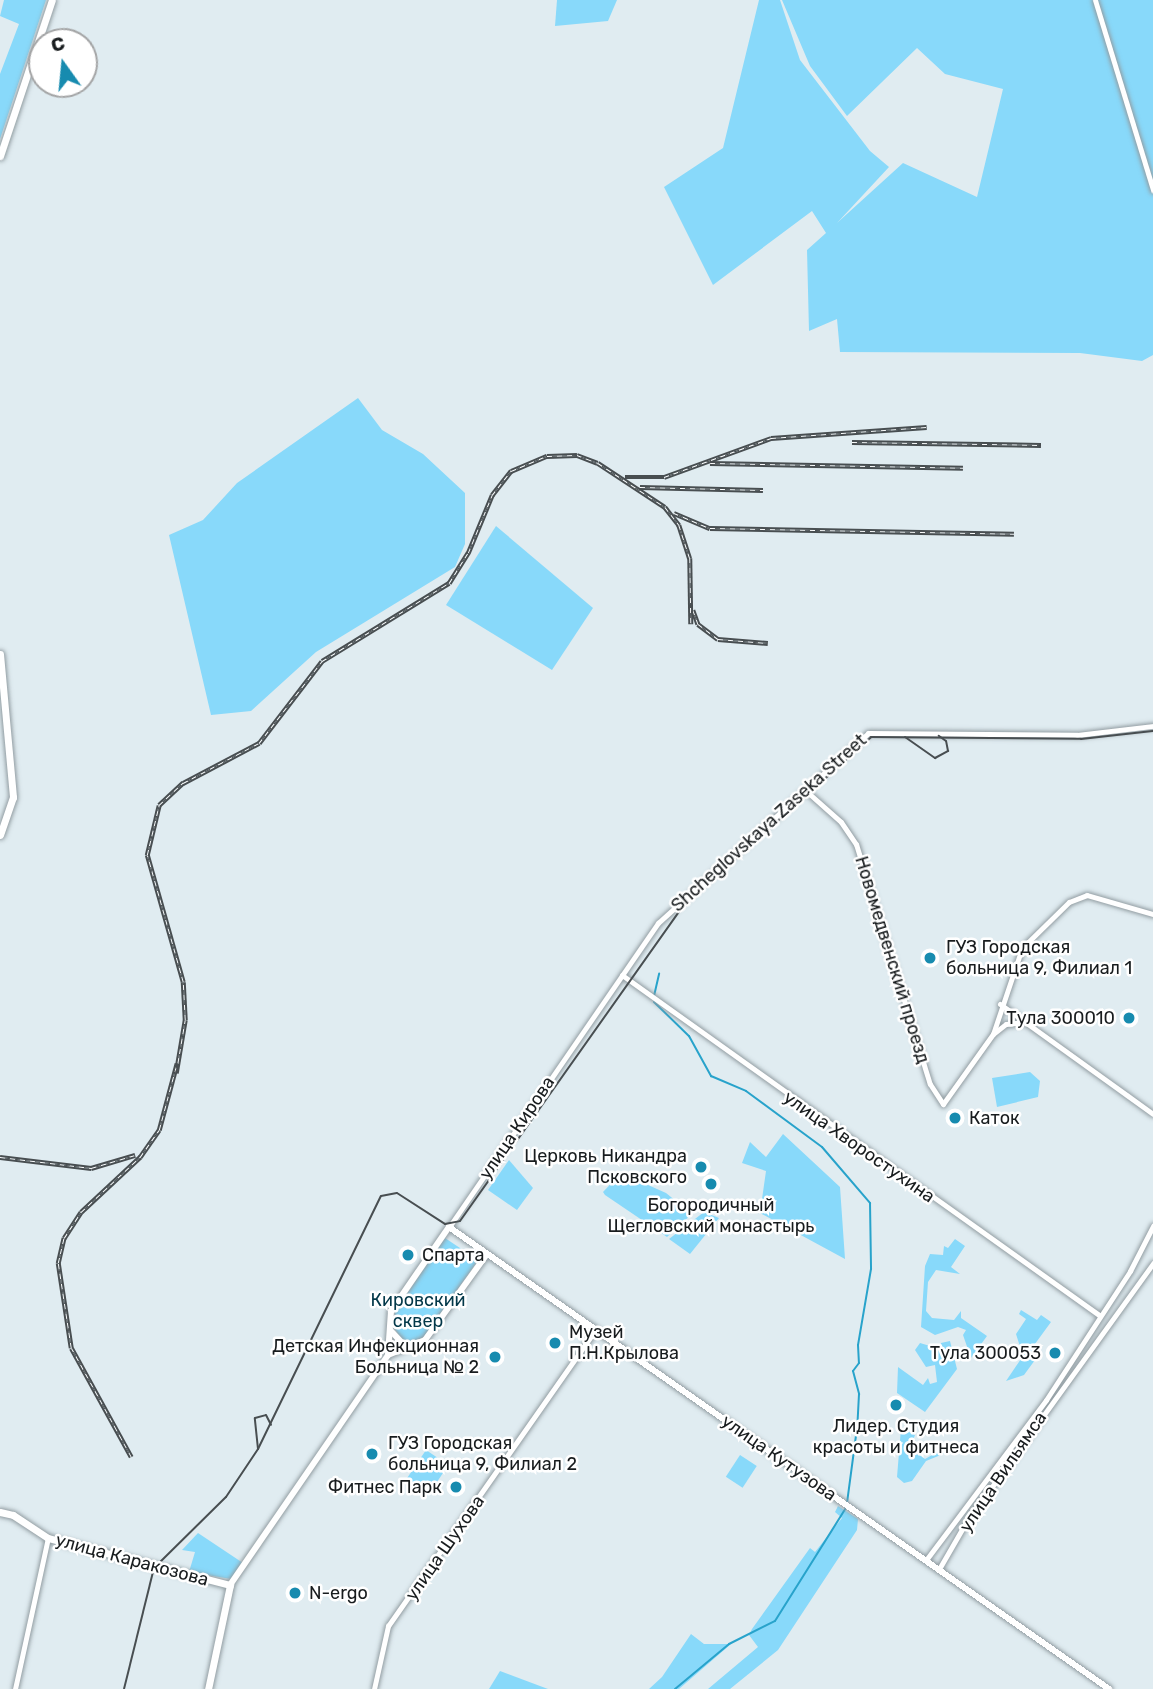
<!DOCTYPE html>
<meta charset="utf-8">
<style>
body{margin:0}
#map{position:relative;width:1153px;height:1689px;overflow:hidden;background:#e0ecf1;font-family:Rubik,sans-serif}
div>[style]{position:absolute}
.green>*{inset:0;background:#88d9fa;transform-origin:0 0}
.stream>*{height:2px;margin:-1px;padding:0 1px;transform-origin:1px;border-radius:1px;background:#28a3cb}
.roads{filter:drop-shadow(0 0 2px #929da2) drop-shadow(0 0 2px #929da2)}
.tertiary>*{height:5px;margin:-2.5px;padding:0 2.5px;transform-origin:2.5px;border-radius:2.5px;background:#fff}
.secondary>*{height:6px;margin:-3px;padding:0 3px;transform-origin:3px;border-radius:3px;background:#fff}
.primary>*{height:7px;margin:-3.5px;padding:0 3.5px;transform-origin:3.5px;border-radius:3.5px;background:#fff}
.tram>*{height:2px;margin:-1px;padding:0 1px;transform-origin:1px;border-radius:1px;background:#484e51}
.rail>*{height:4.5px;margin-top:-2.25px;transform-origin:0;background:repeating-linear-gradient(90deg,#fff 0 5px,#484e51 0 10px);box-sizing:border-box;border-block:2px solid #484e51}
.dots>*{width:19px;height:19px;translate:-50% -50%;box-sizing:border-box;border:4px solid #fff;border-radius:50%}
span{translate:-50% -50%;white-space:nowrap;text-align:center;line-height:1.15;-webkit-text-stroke:5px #fff;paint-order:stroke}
.street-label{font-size:18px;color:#181c1e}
.poi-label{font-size:18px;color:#181c1e}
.left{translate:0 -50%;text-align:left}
.right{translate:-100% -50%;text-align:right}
.park-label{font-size:18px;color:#033849}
.north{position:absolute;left:28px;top:28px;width:70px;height:70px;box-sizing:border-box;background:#fff;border:2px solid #a3a4a5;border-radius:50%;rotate:345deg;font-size:19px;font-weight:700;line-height:28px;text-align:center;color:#181c1e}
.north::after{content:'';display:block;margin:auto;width:24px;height:32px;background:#178baf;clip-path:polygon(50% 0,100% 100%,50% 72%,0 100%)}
</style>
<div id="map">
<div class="green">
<i style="clip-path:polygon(4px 0,46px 0,0 139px,0 74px,19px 24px,0 16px)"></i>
<i style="clip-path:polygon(557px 0,617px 0,608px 21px,555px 26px)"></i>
<i style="clip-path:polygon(759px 0,780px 0,800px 60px,870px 151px,889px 167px,837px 223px,903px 163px,977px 197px,1003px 89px,945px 74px,917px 48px,847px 116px,810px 66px,782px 0,1153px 0,1153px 355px,1142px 361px,1080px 353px,840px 352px,837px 319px,809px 331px,807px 250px,826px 233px,812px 211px,713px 285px,664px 187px,723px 148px)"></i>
<i style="clip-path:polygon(358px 398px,382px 430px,423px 454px,465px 493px,465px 544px,455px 567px,316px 652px,251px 711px,211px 715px,169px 535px,203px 520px,237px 483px)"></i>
<i style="clip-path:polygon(496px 526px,593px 608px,552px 670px,446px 605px)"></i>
<i style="clip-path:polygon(1030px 1072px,1040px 1081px,1038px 1097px,997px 1107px,992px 1078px)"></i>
<i style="clip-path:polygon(783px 1134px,840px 1187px,845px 1259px,760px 1213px,766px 1171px,742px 1163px,750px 1142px,766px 1157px)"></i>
<i style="clip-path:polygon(509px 1160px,533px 1188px,517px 1210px,488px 1190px)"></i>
<i style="clip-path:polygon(621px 1173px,666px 1193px,692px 1214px,667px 1237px,605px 1195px,603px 1192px)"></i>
<i style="clip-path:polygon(704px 1212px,719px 1218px,690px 1254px,669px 1239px)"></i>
<i style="clip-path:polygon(445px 1238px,478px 1260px,425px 1336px,414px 1342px,402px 1340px,395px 1329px,395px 1311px)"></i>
<i style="clip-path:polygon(955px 1239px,965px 1246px,951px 1267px,960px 1274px,936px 1270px,928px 1282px,926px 1311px,932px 1318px,954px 1320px,961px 1311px,961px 1318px,987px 1336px,971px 1358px,963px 1335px,966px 1330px,958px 1327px,935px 1335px,921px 1327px,925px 1266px,930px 1254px,943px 1255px,944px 1246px,948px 1248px)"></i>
<i style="clip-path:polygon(1021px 1310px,1037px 1320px,1041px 1315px,1051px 1322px,1032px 1348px,1035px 1360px,1024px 1375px,1006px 1381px,1023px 1356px,1016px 1334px,1026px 1319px,1019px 1314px)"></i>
<i style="clip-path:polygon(950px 1341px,957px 1369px,925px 1412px,897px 1393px,898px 1367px,923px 1385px,928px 1378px,930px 1384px,937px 1382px,935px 1365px,926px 1367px,915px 1350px,920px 1343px,940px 1349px,941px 1343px)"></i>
<i style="clip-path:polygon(901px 1428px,915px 1435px,910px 1448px,925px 1459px,948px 1446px,953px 1450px,926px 1461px,912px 1481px,904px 1483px,897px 1477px)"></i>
<i style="left:426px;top:1450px;width:27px;height:37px;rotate:34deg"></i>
<i style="left:740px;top:1455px;width:20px;height:26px;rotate:33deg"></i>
<i style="clip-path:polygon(838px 1506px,858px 1519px,857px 1530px,778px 1650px,730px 1689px,708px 1689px,758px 1647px,749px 1635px,752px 1629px,810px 1548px,815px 1552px,842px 1518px,835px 1512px)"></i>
<i style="clip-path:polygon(198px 1533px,243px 1563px,231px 1579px,189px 1572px,195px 1552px,182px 1550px)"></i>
<i style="clip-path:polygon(691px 1634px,704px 1644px,731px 1644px,679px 1689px,649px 1689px,662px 1677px)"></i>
<i style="clip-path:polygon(500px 1671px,548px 1689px,489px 1689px)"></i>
</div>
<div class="stream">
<i style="left:654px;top:996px;width:23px;rotate:-77deg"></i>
<i style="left:654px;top:1002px;width:49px;rotate:44.2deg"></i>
<i style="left:689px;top:1036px;width:46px;rotate:61.2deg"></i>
<i style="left:711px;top:1076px;width:38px;rotate:23deg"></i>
<i style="left:746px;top:1091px;width:94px;rotate:36.4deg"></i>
<i style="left:822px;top:1147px;width:74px;rotate:49.4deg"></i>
<i style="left:870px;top:1203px;width:66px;rotate:89.1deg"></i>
<i style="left:871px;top:1269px;width:77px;rotate:99.7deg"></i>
<i style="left:858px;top:1345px;width:18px;rotate:87deg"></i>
<i style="left:859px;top:1363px;width:10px;rotate:127deg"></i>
<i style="left:853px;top:1371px;width:24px;rotate:75deg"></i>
<i style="left:859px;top:1394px;width:34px;rotate:93deg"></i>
<i style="left:857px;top:1428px;width:76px;rotate:97.6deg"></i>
<i style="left:675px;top:1689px;width:70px;rotate:-39.8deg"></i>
<i style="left:729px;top:1644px;width:51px;rotate:-26.6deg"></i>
<i style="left:775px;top:1621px;width:133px;rotate:-57.9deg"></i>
</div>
<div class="roads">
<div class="tertiary">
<i style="left:1095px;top:0;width:199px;rotate:73deg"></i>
<i style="left:805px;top:790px;width:48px;rotate:41.6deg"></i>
<i style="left:841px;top:822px;width:27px;rotate:56deg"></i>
<i style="left:856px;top:844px;width:251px;rotate:72.9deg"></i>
<i style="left:930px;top:1084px;width:24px;rotate:57deg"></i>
<i style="left:943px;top:1104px;width:86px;rotate:-54.5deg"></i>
<i style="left:993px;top:1034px;width:91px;rotate:-71.4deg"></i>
<i style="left:1022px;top:948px;width:66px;rotate:-44.4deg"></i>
<i style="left:1069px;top:902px;width:19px;rotate:-21deg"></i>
<i style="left:1087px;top:895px;width:69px;rotate:16.1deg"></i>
<i style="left:622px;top:975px;width:586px;rotate:35.48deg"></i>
<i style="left:1000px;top:1004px;width:188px;rotate:35.7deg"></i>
<i style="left:993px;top:1034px;width:16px;rotate:-38deg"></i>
<i style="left:1006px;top:1024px;width:19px;rotate:-6deg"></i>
<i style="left:449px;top:1227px;width:369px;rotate:-55.5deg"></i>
<i style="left:658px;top:923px;width:283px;rotate:-42.1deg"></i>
<i style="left:868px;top:733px;width:209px;rotate:0.5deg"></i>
<i style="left:1077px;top:735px;width:77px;rotate:-6.8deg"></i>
<i style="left:926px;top:1560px;width:200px;rotate:-53.1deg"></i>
<i style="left:1046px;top:1400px;width:154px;rotate:-56.9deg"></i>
<i style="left:1130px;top:1271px;width:51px;rotate:-62.9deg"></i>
<i style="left:939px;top:1569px;width:52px;rotate:-60deg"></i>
<i style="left:965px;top:1524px;width:322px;rotate:-54.2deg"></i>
<i style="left:15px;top:1689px;width:155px;rotate:-77.7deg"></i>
<i style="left:374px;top:1689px;width:65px;rotate:-77.5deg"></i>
<i style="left:388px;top:1626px;width:361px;rotate:-55deg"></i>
</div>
<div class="secondary">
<i style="left:391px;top:1331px;width:22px;rotate:47deg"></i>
<i style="left:388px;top:1355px;width:44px;rotate:-86.1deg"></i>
<i style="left:391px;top:1311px;width:102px;rotate:-55.4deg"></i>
<i style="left:449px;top:1227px;width:806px;rotate:34.99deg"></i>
<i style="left:230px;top:1585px;width:279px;rotate:-55.5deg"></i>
<i style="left:388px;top:1355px;width:40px;rotate:-22deg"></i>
<i style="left:425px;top:1340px;width:106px;rotate:-54.2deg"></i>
</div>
<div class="primary">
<i style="left:0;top:156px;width:164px;rotate:-71.6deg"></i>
<i style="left:0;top:654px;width:144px;rotate:84.8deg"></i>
<i style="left:13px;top:797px;width:40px;rotate:108.9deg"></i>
<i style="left:0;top:1512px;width:13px;rotate:13deg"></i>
<i style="left:13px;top:1515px;width:42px;rotate:33.3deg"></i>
<i style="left:48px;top:1538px;width:188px;rotate:14.5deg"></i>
<i style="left:230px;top:1585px;width:106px;rotate:101.9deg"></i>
</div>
</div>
<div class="tram">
<i style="left:905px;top:737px;width:37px;rotate:35deg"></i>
<i style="left:935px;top:758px;width:15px;rotate:-28deg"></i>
<i style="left:948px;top:751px;width:10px;rotate:-101deg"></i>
<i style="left:946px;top:741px;width:9px;rotate:-144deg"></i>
<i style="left:258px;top:1449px;width:31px;rotate:-96deg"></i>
<i style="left:255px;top:1418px;width:11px;rotate:-15deg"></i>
<i style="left:266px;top:1415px;width:11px;rotate:63deg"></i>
<i style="left:124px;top:1689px;width:125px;rotate:-76.1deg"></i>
<i style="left:154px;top:1568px;width:101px;rotate:-44.6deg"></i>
<i style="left:226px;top:1497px;width:58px;rotate:-56.3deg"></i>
<i style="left:258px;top:1449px;width:281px;rotate:-64.1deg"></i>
<i style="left:381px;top:1196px;width:16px;rotate:-11deg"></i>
<i style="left:397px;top:1193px;width:57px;rotate:32.9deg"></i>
<i style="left:445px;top:1224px;width:15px;rotate:-11deg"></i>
<i style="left:460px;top:1221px;width:387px;rotate:-54.7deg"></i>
<i style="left:684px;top:905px;width:251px;rotate:-41.9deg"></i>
<i style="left:871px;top:737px;width:210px;rotate:0.5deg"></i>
<i style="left:1081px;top:739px;width:72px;rotate:-6.3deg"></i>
</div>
<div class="rail">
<i style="left:852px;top:442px;width:189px;rotate:0.9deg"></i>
<i style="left:710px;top:463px;width:253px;rotate:1.1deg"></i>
<i style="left:625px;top:477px;width:39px"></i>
<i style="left:664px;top:477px;width:114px;rotate:-20deg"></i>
<i style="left:771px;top:438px;width:156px;rotate:-4deg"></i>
<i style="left:640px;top:487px;width:123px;rotate:1.4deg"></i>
<i style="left:674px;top:513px;width:39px;rotate:23deg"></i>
<i style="left:710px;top:528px;width:304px;rotate:1.1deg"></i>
<i style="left:693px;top:610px;width:15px;rotate:70deg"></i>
<i style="left:698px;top:624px;width:25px;rotate:37deg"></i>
<i style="left:718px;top:639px;width:50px;rotate:4.6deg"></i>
<i style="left:176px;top:1073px;width:54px;rotate:-80.4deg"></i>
<i style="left:185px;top:1020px;width:38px;rotate:-93deg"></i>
<i style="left:183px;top:982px;width:132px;rotate:-105.8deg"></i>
<i style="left:147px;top:855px;width:51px;rotate:-76.5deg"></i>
<i style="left:159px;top:805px;width:33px;rotate:-43deg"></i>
<i style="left:183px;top:783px;width:86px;rotate:-27.8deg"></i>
<i style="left:259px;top:743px;width:103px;rotate:-52.5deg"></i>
<i style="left:322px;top:661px;width:149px;rotate:-31.6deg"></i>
<i style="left:449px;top:583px;width:36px;rotate:-58deg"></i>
<i style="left:468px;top:553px;width:63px;rotate:-67.5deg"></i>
<i style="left:492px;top:495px;width:31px;rotate:-52deg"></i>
<i style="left:511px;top:471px;width:39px;rotate:-23deg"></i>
<i style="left:547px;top:456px;width:30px;rotate:-2deg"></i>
<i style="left:577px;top:455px;width:22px;rotate:21deg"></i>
<i style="left:598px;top:463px;width:80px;rotate:33.3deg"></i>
<i style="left:665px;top:507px;width:23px;rotate:52deg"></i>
<i style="left:679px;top:525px;width:35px;rotate:72deg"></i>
<i style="left:690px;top:558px;width:66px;rotate:89.1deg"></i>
<i style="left:0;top:1157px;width:92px;rotate:6.9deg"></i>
<i style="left:91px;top:1168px;width:46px;rotate:-16.5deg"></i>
<i style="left:131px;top:1457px;width:124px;rotate:-118.8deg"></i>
<i style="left:71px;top:1348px;width:86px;rotate:-98.7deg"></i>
<i style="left:58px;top:1263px;width:26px;rotate:-77deg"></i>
<i style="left:64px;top:1238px;width:31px;rotate:-57deg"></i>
<i style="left:81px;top:1212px;width:81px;rotate:-43deg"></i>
<i style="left:140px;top:1157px;width:33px;rotate:-55deg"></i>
<i style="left:159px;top:1130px;width:69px;rotate:-75deg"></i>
</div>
<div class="dots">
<i style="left:930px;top:958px;background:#178baf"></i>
<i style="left:1129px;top:1018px;background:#178baf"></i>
<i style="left:955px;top:1118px;background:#178baf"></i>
<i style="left:701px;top:1167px;background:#178baf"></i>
<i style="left:711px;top:1184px;background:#178baf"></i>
<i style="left:408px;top:1255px;background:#178baf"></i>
<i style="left:555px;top:1343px;background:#178baf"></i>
<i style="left:1055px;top:1353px;background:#178baf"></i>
<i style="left:495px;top:1357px;background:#178baf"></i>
<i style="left:896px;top:1405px;background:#178baf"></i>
<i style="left:372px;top:1454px;background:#178baf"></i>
<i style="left:456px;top:1487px;background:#178baf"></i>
<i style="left:295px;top:1593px;background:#178baf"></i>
</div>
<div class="street-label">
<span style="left:769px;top:823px;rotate:-42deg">Shcheglovskaya Zaseka Street</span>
<span style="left:892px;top:960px;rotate:73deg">Новомедвенский проезд</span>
<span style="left:517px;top:1128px;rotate:-56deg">улица Кирова</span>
<span style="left:859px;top:1147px;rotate:35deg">улица Хворостухина</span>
<span style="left:779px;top:1458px;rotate:35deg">улица Кутузова</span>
<span style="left:1003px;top:1472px;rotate:-56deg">улица Вильямса</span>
<span style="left:445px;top:1548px;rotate:-55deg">улица Шухова</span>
<span style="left:132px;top:1560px;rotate:15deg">улица Каракозова</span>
</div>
<div class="poi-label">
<span class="left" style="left:946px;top:958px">ГУЗ Городская<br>больница 9, Филиал 1</span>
<span class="right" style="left:1115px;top:1018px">Тула 300010</span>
<span class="left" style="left:969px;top:1118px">Каток</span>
<span class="right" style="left:687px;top:1167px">Церковь Никандра<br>Псковского</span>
<span style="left:711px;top:1216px">Богородичный<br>Щегловский монастырь</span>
<span class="left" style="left:422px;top:1255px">Спарта</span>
<span class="left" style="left:569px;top:1343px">Музей<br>П.Н.Крылова</span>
<span class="right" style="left:479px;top:1357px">Детская Инфекционная<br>Больница № 2</span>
<span class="right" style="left:1041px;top:1353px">Тула 300053</span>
<span style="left:896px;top:1437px">Лидер. Студия<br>красоты и фитнеса</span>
<span class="left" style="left:388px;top:1454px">ГУЗ Городская<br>больница 9, Филиал 2</span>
<span class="right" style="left:442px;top:1487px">Фитнес Парк</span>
<span class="left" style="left:309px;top:1593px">N-ergo</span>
</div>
<div class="park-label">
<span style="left:418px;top:1311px">Кировский<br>сквер</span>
</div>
<div class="north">С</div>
</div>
